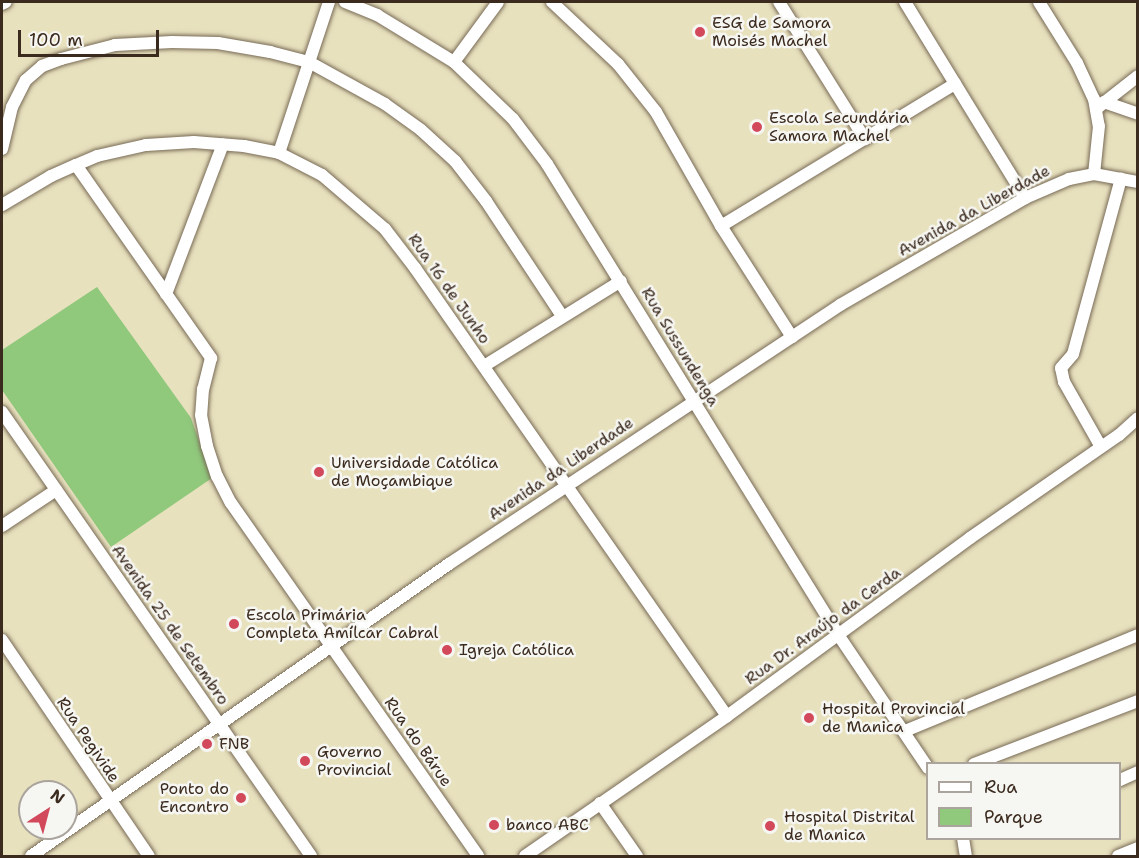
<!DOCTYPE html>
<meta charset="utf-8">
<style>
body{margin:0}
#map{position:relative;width:1139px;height:858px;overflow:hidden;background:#e8e1be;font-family:"Shantell Sans",sans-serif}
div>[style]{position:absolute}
.green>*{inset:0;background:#90c87c}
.roads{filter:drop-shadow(0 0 2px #786a56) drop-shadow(0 0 2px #786a56)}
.minor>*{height:12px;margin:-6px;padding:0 6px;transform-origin:6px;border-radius:6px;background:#fff}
.dots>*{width:16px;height:16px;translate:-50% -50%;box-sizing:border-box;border:3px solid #f6f6f2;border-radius:50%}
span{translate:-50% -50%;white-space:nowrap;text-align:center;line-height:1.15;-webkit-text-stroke:5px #f6f6f2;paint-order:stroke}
.poi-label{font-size:16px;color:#3b2a1e}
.left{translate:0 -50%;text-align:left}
.right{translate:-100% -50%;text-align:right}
.street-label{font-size:16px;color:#3b2a1e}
.frame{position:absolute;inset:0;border:3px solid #3b2a1e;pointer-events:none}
.legend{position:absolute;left:926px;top:762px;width:195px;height:78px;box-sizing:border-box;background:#f6f6f2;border:2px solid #aba49d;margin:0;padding:8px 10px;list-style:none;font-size:18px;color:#3b2a1e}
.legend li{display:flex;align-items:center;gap:12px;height:30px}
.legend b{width:30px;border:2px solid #aba49d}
.north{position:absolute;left:18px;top:780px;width:60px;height:60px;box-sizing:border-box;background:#f6f6f2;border:2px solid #aba49d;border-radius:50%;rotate:36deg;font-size:16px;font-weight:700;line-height:24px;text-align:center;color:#3b2a1e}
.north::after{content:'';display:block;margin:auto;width:21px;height:27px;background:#d1495b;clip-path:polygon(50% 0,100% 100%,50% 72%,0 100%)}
.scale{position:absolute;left:18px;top:30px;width:141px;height:27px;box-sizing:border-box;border:3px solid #3b2a1e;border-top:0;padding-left:8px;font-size:18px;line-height:21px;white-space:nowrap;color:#3b2a1e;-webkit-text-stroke:4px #f6f6f2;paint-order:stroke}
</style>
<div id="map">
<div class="green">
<i style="clip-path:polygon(97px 287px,191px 418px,212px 478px,111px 547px,2px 390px,2px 350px)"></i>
</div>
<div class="roads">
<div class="minor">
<i style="left:345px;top:2px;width:35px;rotate:22deg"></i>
<i style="left:377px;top:15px;width:90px;rotate:31.4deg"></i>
<i style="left:454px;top:62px;width:82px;rotate:44deg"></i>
<i style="left:513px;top:119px;width:56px;rotate:52.9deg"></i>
<i style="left:547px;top:164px;width:555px;rotate:58.26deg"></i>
<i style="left:839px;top:636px;width:159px;rotate:56deg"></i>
<i style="left:552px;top:2px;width:91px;rotate:43.2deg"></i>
<i style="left:618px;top:64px;width:61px;rotate:51.6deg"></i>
<i style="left:656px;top:112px;width:131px;rotate:60.3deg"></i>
<i style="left:721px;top:226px;width:132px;rotate:57.4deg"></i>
<i style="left:779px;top:2px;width:162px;rotate:57.9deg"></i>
<i style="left:905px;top:2px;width:230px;rotate:58.5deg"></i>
<i style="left:1039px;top:2px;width:72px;rotate:58.1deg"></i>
<i style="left:1077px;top:63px;width:40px;rotate:65deg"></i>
<i style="left:1094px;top:99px;width:27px;rotate:80deg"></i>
<i style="left:1099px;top:126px;width:48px;rotate:95.9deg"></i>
<i style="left:2px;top:4px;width:4px;rotate:-27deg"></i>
<i style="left:454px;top:62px;width:74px;rotate:-53.7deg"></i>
<i style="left:1104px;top:102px;width:36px;rotate:19deg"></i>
<i style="left:1096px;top:109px;width:53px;rotate:-38.2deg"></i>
<i style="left:2px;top:149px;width:43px;rotate:-76.6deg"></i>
<i style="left:12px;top:107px;width:30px;rotate:-63deg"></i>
<i style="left:26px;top:80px;width:21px;rotate:-41deg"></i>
<i style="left:42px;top:66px;width:20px;rotate:-20deg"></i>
<i style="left:61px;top:59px;width:56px;rotate:-14.5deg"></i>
<i style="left:115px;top:45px;width:57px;rotate:-3deg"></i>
<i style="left:172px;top:42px;width:46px;rotate:1.2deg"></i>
<i style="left:218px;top:43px;width:53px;rotate:9.8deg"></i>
<i style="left:270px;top:52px;width:40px;rotate:14.4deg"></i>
<i style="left:309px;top:62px;width:87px;rotate:28.9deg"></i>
<i style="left:385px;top:104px;width:44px;rotate:35.8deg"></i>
<i style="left:421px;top:130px;width:46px;rotate:42.4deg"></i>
<i style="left:455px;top:161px;width:51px;rotate:52.2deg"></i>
<i style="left:486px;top:201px;width:138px;rotate:56.5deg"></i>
<i style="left:279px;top:153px;width:159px;rotate:-71.7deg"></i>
<i style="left:76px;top:165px;width:236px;rotate:55deg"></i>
<i style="left:211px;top:358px;width:32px;rotate:104deg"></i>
<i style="left:203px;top:389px;width:26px;rotate:94deg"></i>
<i style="left:201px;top:415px;width:32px;rotate:79deg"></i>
<i style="left:207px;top:446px;width:32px;rotate:72deg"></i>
<i style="left:217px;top:476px;width:30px;rotate:63deg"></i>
<i style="left:231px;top:503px;width:431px;rotate:55deg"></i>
<i style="left:2px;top:205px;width:57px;rotate:-30.6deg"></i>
<i style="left:51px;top:176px;width:27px;rotate:-24deg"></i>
<i style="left:76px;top:165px;width:23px;rotate:-23deg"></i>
<i style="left:97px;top:156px;width:50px;rotate:-12.7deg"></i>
<i style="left:146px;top:145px;width:48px;rotate:-3.6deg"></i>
<i style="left:194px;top:142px;width:50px;rotate:4.6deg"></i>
<i style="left:244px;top:146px;width:36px;rotate:11deg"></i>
<i style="left:279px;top:153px;width:48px;rotate:27.1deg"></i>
<i style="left:322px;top:175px;width:83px;rotate:40.6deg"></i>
<i style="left:385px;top:229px;width:49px;rotate:52.4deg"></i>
<i style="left:415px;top:268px;width:546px;rotate:55.15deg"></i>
<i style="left:721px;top:226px;width:274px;rotate:-31.3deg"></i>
<i style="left:166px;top:294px;width:160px;rotate:-69.2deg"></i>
<i style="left:484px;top:366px;width:161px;rotate:-31.8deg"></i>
<i style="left:2px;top:412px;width:541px;rotate:55.16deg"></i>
<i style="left:1101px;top:447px;width:75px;rotate:-119.6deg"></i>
<i style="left:1064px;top:382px;width:14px;rotate:-102deg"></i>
<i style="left:1061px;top:368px;width:18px;rotate:-49deg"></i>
<i style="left:1073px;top:354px;width:182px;rotate:-74.7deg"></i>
<i style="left:2px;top:526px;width:65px;rotate:-33.7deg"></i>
<i style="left:2px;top:640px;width:261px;rotate:55.8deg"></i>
<i style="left:905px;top:731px;width:252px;rotate:-22.4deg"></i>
<i style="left:974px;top:764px;width:176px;rotate:-21deg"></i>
<i style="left:1120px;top:780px;width:20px;rotate:-24deg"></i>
<i style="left:600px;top:803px;width:65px;rotate:55.1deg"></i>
<i style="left:963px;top:838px;width:18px;rotate:81deg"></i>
<i style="left:31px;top:856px;width:510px;rotate:-34.94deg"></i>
<i style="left:449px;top:564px;width:469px;rotate:-33.5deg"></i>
<i style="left:840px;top:305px;width:214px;rotate:-30deg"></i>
<i style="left:1025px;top:198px;width:48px;rotate:-23.4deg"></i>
<i style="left:1069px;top:179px;width:25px;rotate:-11deg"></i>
<i style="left:1094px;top:174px;width:45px;rotate:10.3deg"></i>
<i style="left:525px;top:856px;width:246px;rotate:-34.7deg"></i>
<i style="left:727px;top:716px;width:301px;rotate:-36.2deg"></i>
<i style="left:970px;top:538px;width:181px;rotate:-34.7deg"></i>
<i style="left:1119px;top:435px;width:25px;rotate:-42deg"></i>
<i style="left:1118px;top:856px;width:22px;rotate:-22deg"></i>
</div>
</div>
<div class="dots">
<i style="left:700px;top:32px;background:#d1495b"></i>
<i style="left:757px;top:127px;background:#d1495b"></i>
<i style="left:319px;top:472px;background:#d1495b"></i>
<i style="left:234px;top:624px;background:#d1495b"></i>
<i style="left:447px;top:650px;background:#d1495b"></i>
<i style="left:809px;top:718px;background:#d1495b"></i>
<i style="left:207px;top:744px;background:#d1495b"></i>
<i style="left:305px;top:761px;background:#d1495b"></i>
<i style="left:241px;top:798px;background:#d1495b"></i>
<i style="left:494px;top:825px;background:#d1495b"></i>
<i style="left:770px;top:826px;background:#d1495b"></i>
</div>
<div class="poi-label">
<span class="left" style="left:712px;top:32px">ESG de Samora<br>Moisés Machel</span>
<span class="left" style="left:769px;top:127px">Escola Secundária<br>Samora Machel</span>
<span class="left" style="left:331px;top:472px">Universidade Católica<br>de Moçambique</span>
<span class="left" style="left:246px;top:624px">Escola Primária<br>Completa Amílcar Cabral</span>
<span class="left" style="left:459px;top:650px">Igreja Católica</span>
<span class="left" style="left:822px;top:718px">Hospital Provincial<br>de Manica</span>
<span class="left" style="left:219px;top:744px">FNB</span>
<span class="left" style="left:317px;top:761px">Governo<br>Provincial</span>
<span class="right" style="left:229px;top:798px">Ponto do<br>Encontro</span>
<span class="left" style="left:784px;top:826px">Hospital Distrital<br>de Manica</span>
<span class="left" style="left:506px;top:825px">banco ABC</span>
</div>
<div class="street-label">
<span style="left:974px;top:211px;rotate:-29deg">Avenida da Liberdade</span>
<span style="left:449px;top:289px;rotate:55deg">Rua 16 de Junho</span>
<span style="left:680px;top:347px;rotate:59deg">Rua Sussundenga</span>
<span style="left:561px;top:469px;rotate:-34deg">Avenida da Liberdade</span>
<span style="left:170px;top:625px;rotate:55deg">Avenida 25 de Setembro</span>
<span style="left:823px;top:626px;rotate:-36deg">Rua Dr. Araújo da Cerda</span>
<span style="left:88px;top:740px;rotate:56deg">Rua Pegivide</span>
<span style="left:418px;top:742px;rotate:55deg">Rua do Bárue</span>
</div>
<div class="frame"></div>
<ul class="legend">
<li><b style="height:8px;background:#fff"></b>Rua</li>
<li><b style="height:16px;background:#90c87c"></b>Parque</li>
</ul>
<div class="north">N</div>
<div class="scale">100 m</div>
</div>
